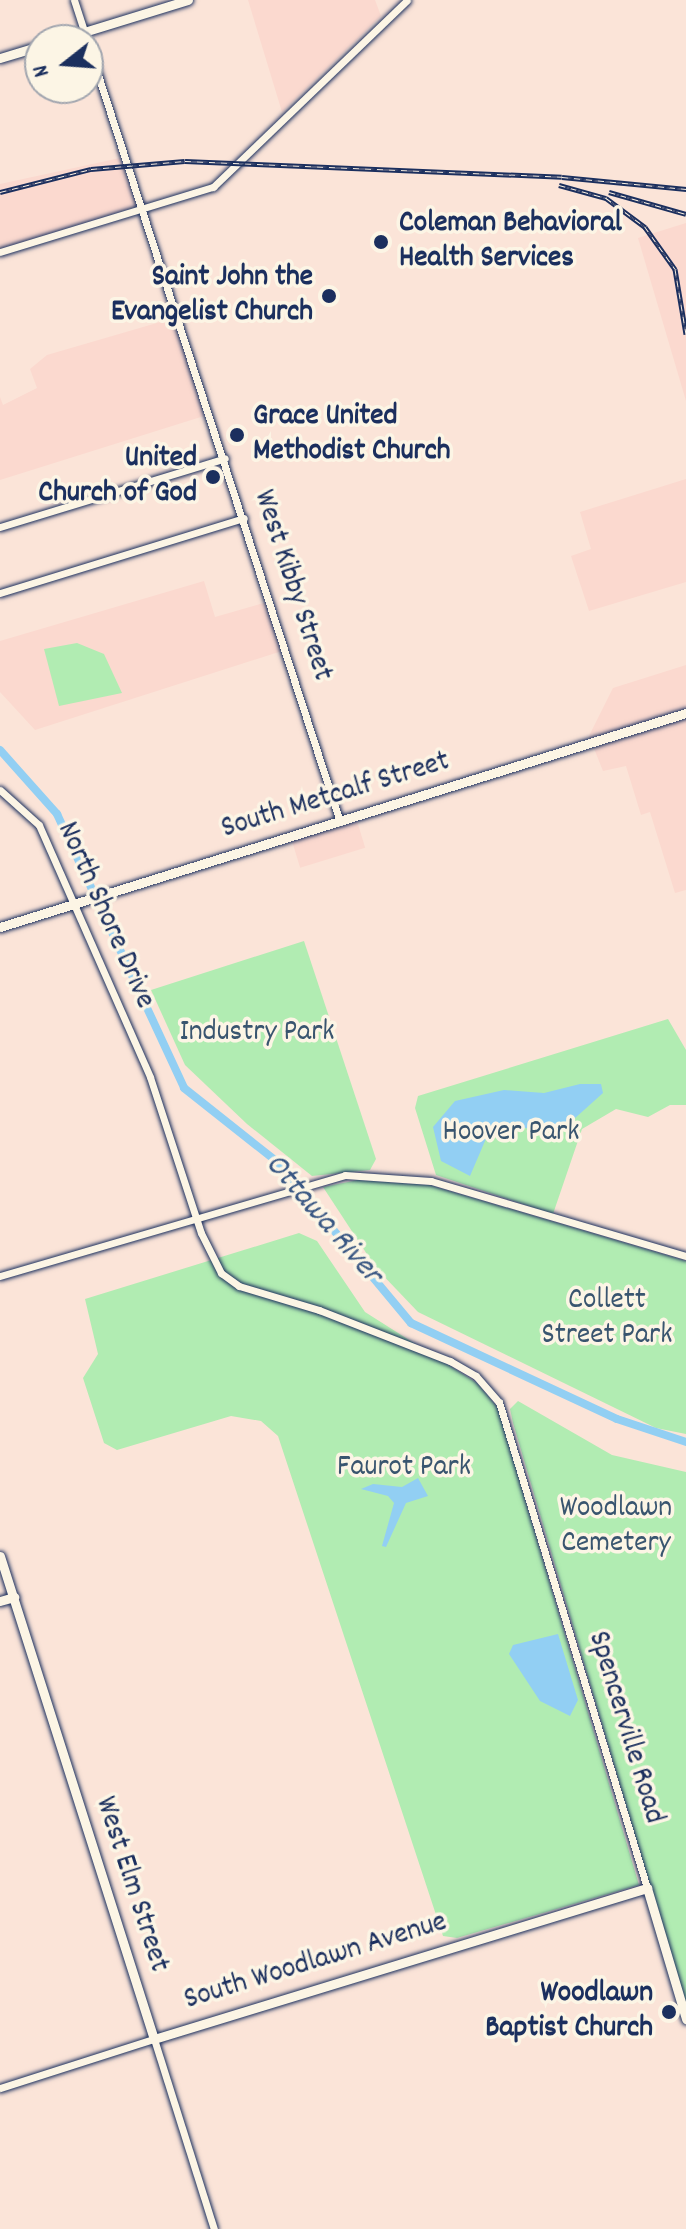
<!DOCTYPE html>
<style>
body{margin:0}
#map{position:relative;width:686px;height:2229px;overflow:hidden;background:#fbe4d8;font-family:Dekko,sans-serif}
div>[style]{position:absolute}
.built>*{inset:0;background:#fbd9cf;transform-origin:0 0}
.green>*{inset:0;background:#b1ecb2}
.water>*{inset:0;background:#92cff3}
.river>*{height:8px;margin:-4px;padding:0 4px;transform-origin:4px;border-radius:4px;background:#92cff3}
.roads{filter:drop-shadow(0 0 2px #1b2f5e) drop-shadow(0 0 2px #1b2f5e)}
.minor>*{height:7px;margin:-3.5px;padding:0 3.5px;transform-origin:3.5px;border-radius:3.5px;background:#fcf5e5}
.major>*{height:9px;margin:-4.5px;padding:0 4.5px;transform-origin:4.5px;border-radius:4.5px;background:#fcf5e5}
.rail>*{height:5px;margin-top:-2.5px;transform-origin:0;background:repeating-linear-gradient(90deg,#fcf5e5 0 6px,#1b2f5e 0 12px);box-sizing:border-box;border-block:2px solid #1b2f5e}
.dots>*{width:22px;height:22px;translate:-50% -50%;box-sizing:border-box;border:4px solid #fcf5e5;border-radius:50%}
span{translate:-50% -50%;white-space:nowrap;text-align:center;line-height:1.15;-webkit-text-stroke:7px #fcf5e5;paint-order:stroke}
.poi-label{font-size:30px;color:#1b2f5e;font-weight:700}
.left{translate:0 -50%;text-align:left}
.right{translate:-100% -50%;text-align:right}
.street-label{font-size:30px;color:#1b2f5e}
.park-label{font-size:30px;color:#39556f}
.water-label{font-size:32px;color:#395783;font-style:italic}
.north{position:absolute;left:24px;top:24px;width:80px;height:80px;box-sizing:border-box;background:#fcf5e5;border:2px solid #a2a6af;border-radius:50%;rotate:253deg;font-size:22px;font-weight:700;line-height:32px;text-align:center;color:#1b2f5e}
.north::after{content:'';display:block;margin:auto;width:28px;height:36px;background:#1b2f5e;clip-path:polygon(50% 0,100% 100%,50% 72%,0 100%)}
</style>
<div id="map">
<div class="built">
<i style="clip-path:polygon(248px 0,375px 0,381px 16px,282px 112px)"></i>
<i style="clip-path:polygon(120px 158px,137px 206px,0 253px,0 184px)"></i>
<i style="clip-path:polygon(686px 223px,686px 401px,638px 238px)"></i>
<i style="clip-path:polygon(174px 318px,204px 416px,0 480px,0 397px,3px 405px,37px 388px,30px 369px,47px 355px)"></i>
<i style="clip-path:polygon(686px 479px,686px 582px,589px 611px,571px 556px,591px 549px,580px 512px)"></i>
<i style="clip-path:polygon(204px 581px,215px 617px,267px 602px,282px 651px,35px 730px,0 692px,0 641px)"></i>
<i style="clip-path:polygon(686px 665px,686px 890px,675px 893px,650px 812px,641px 815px,626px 766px,603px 771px,589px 736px,613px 688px)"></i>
<i style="left:357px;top:821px;width:28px;height:68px;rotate:73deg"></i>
</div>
<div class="green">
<i style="clip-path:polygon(77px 643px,104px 654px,122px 693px,59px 706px,44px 649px)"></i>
<i style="clip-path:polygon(304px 941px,376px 1159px,370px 1170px,312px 1176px,247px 1124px,185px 1065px,151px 990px)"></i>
<i style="clip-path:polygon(668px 1019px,686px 1050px,686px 1105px,670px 1105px,648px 1117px,616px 1109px,582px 1129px,553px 1214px,436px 1175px,415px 1108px,418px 1096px)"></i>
<i style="clip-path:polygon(358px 1180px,429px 1185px,686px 1261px,686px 1434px,656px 1428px,418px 1312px,376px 1268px,323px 1187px)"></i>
<i style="clip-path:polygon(299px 1233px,317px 1241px,365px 1312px,477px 1383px,498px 1408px,639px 1885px,457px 1938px,443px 1936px,278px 1436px,261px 1421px,231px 1416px,117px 1450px,104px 1443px,83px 1378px,98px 1354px,85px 1299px)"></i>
<i style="clip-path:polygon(518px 1401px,612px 1455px,686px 1472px,686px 2008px,513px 1423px,510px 1409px)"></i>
</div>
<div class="water">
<i style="clip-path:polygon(580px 1084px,601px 1084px,603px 1093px,564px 1128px,544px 1133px,511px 1124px,491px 1127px,470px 1176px,441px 1161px,433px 1127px,455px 1101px,504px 1090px,544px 1093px)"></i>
<i style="clip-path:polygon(418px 1478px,428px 1496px,406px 1503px,386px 1547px,382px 1546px,394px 1503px,388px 1496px,361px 1489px,373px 1484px,402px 1487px)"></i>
<i style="clip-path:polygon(558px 1634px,578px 1700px,570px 1716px,540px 1701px,509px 1654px,513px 1645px)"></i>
</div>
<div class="river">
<i style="left:0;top:750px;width:86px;rotate:48.3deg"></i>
<i style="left:57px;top:814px;width:302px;rotate:65.1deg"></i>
<i style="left:184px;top:1088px;width:117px;rotate:38.4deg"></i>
<i style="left:276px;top:1161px;width:211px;rotate:50.2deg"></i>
<i style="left:411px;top:1323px;width:227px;rotate:25deg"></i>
<i style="left:617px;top:1419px;width:73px;rotate:18.4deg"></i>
</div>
<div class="roads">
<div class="minor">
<i style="left:74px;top:0;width:36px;rotate:72deg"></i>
<i style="left:88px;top:44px;width:818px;rotate:72.05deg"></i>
<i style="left:0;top:252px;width:223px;rotate:-17deg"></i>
<i style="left:213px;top:187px;width:269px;rotate:-43.9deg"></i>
<i style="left:0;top:527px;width:235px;rotate:-17deg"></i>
<i style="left:0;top:593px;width:255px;rotate:-17.1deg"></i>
<i style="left:0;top:790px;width:52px;rotate:41.9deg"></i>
<i style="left:39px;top:825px;width:275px;rotate:66.2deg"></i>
<i style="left:150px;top:1077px;width:164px;rotate:71.9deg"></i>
<i style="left:201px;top:1233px;width:45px;rotate:63.4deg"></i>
<i style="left:221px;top:1273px;width:22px;rotate:36deg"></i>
<i style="left:239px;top:1286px;width:84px;rotate:16.7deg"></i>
<i style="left:319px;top:1310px;width:141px;rotate:21.3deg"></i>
<i style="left:450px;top:1361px;width:30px;rotate:30deg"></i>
<i style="left:476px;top:1376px;width:35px;rotate:49deg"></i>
<i style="left:499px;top:1402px;width:508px;rotate:73.06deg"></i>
<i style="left:0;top:1276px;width:359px;rotate:-16.3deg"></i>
<i style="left:345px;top:1175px;width:86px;rotate:4deg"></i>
<i style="left:431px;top:1181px;width:266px;rotate:16.4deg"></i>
<i style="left:0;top:2088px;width:162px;rotate:-17.7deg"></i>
<i style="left:154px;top:2039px;width:199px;rotate:72.5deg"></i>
</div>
<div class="major">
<i style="left:58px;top:40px;width:136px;rotate:-17.1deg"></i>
<i style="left:0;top:58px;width:42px;rotate:-16.7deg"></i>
<i style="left:0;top:927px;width:719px;rotate:-17.33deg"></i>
<i style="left:0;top:1556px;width:507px;rotate:72.32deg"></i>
<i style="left:154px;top:2039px;width:516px;rotate:-17.03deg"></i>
<i style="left:647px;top:1888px;width:137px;rotate:73.4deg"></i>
<i style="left:0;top:1601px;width:15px;rotate:-16deg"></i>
</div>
</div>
<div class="rail">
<i style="left:559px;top:185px;width:49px;rotate:15.5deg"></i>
<i style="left:606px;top:198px;width:49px;rotate:36.6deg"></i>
<i style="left:645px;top:227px;width:52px;rotate:54.5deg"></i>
<i style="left:675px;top:269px;width:66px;rotate:80.4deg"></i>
<i style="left:0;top:192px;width:94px;rotate:-14.2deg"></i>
<i style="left:91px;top:169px;width:94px;rotate:-4.9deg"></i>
<i style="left:185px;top:161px;width:377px;rotate:2.4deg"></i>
<i style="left:562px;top:177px;width:125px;rotate:5.5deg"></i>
<i style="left:609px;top:192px;width:80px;rotate:15.9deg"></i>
</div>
<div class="dots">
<i style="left:381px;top:242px;background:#1b2f5e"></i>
<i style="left:329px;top:296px;background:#1b2f5e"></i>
<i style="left:237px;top:435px;background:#1b2f5e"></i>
<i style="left:213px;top:477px;background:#1b2f5e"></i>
<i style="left:669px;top:2012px;background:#1b2f5e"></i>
</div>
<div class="poi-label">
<span class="left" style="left:399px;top:242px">Coleman Behavioral<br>Health Services</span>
<span class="right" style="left:313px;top:296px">Saint John the<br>Evangelist Church</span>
<span class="left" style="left:253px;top:435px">Grace United<br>Methodist Church</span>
<span class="right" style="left:197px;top:477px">United<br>Church of God</span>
<span class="right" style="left:653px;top:2012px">Woodlawn<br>Baptist Church</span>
</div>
<div class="street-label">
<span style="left:291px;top:586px;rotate:72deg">West Kibby Street</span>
<span style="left:336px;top:797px;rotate:-17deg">South Metcalf Street</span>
<span style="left:104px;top:916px;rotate:66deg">North Shore Drive</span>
<span style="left:624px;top:1728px;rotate:73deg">Spencerville Road</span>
<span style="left:130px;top:1885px;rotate:72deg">West Elm Street</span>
<span style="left:316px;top:1963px;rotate:-17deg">South Woodlawn Avenue</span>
</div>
<div class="park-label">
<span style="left:257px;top:1034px">Industry Park</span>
<span style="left:511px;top:1134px">Hoover Park</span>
<span style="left:607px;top:1319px">Collett<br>Street Park</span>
<span style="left:404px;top:1469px">Faurot Park</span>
<span style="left:616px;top:1527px">Woodlawn<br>Cemetery</span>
</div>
<div class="water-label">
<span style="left:322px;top:1220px;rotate:49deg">Ottawa River</span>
</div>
<div class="north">N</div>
</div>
